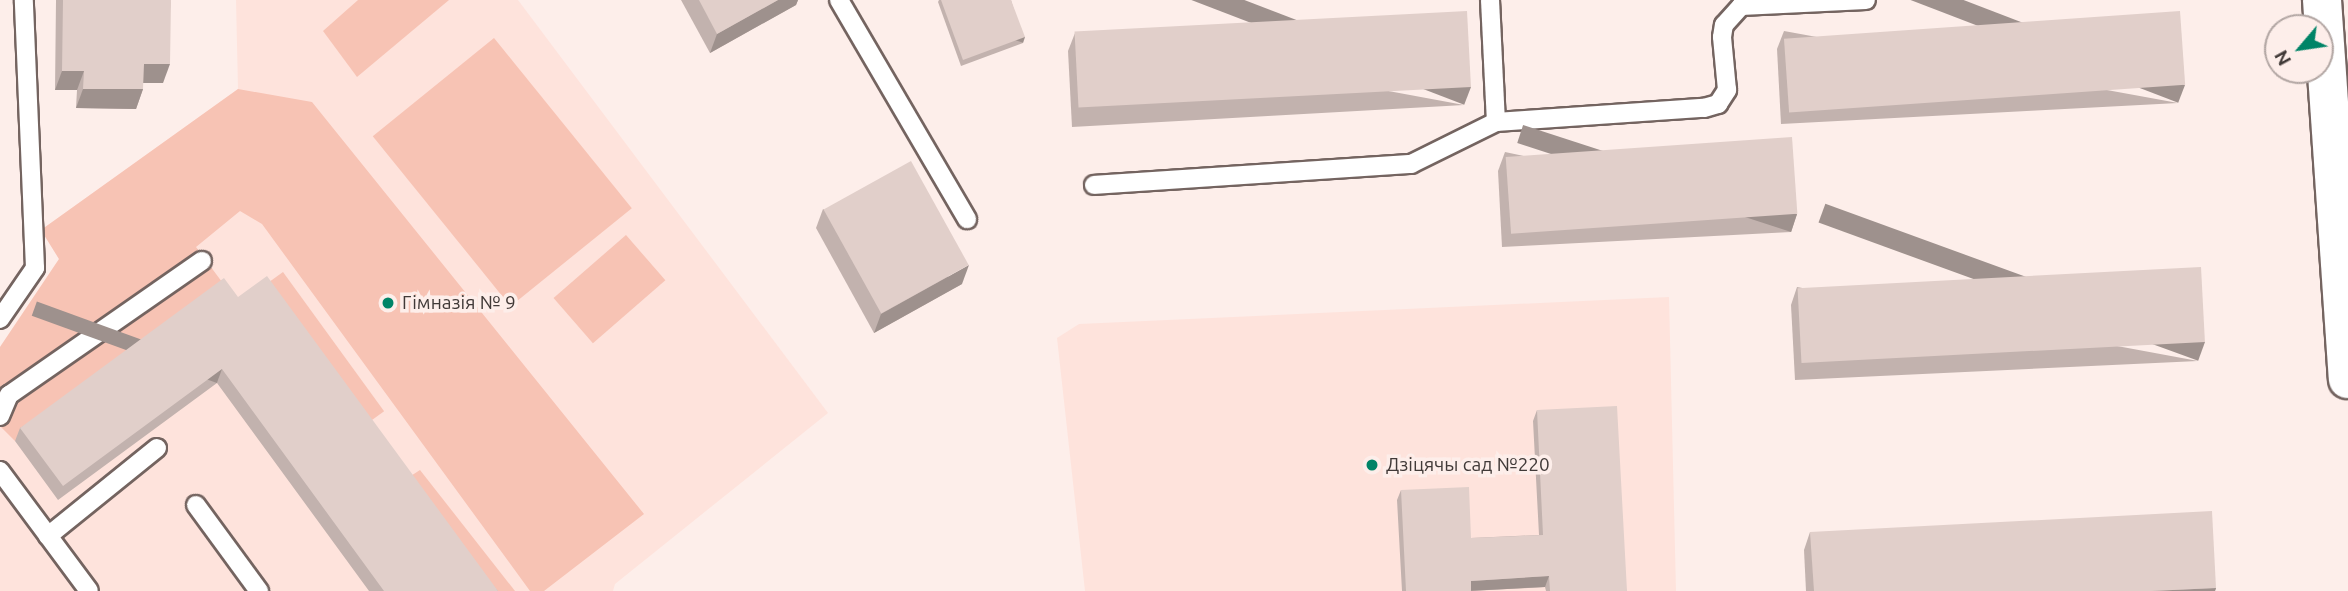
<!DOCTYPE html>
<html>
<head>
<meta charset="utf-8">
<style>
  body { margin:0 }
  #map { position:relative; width:2348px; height:591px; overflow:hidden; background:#fdeeea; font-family:Ubuntu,sans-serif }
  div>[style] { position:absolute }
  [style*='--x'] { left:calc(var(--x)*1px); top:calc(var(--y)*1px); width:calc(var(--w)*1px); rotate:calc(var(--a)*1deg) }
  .built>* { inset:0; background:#fee3dc }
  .green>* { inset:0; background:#f7c3b4; transform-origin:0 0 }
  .roads { filter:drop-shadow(2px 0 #746460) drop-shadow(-2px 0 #746460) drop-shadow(0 2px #746460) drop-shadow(0 -2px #746460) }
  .service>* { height:18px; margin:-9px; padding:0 9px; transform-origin:9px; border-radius:9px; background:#fff }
  .secondary>* { height:38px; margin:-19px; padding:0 19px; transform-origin:19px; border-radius:19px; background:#fff }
  .wall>* { inset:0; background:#c2b2ae }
  .shaded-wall>* { inset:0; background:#9e918d; transform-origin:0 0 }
  .building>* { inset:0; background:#e1cfca; transform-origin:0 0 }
  .dots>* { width:19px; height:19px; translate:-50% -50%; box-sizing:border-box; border:4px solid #fdeeea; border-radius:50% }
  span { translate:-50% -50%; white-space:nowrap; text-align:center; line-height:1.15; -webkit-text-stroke:7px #fdeeea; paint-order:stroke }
  .poi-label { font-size:19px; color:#413a38 }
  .left { translate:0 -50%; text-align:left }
  .north { position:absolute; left:2264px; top:14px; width:70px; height:70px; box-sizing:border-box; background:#fdeeea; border:2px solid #b2a6a3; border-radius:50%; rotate:241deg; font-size:19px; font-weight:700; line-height:28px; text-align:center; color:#413a38 }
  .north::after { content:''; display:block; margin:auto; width:24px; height:32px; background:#008467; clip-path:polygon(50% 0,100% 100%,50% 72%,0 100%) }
</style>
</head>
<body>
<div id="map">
  <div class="built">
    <i style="clip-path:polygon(236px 0,518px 0,828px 413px,615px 584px,613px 591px,0 591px,0 347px,59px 259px,41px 230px,238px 89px)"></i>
    <i style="clip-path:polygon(1669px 297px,1676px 591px,1085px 591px,1057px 338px,1079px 324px)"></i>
  </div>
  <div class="green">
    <i style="clip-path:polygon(358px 0,449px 0,357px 77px,323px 31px)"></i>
    <i style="left:494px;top:38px;width:219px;height:156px;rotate:51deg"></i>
    <i style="clip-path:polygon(238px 89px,312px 102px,644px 514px,544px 591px,530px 591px,262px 224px,240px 211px,196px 247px,222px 282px,15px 441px,0 426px,0 347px,59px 259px,41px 230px)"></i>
    <i style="left:626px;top:235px;width:60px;height:96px;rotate:49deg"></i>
    <i style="left:283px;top:272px;width:172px;height:27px;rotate:54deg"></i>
    <i style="clip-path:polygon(420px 470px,515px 591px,483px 591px,403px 481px)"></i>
  </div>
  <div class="roads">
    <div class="service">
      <i style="--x:839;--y:0;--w:254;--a:59.7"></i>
      <i style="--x:1490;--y:0;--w:122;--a:87.2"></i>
      <i style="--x:1094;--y:185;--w:318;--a:-3.8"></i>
      <i style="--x:1411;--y:164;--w:95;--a:-26.3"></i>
      <i style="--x:1496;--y:122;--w:208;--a:-3.9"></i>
      <i style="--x:1704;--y:108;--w:15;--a:-16"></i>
      <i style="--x:1718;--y:104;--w:17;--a:-57"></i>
      <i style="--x:1727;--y:90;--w:53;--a:-95.4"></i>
      <i style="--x:1722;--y:37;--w:12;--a:-81"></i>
      <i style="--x:1724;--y:25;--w:25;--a:-48"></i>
      <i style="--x:1741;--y:6;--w:125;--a:-2.7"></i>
      <i style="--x:0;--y:319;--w:62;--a:-55.5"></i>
      <i style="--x:35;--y:268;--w:268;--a:-92.4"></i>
      <i style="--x:0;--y:416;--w:23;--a:-67"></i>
      <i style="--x:9;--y:395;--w:235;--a:-34.8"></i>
      <i style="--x:0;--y:471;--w:149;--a:53.4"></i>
      <i style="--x:196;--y:505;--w:107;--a:53.8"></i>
      <i style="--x:48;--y:536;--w:140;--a:-38.9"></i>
    </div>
    <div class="secondary">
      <i style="--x:2322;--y:0;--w:380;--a:86.1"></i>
    </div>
  </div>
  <div class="wall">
    <i style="clip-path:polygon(56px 0,171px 0,163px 83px,143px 83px,143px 89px,136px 109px,76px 108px,77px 90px,55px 90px)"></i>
    <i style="clip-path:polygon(681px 0,798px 0,796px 5px,710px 53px)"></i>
    <i style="clip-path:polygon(939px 0,1011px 0,1023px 43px,961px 66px,938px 2px)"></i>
    <i style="clip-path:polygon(1784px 31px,2178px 103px,1781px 124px,1777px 49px)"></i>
    <i style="clip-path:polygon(1075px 33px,1464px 105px,1072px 127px,1068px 51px)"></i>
    <i style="clip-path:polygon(1505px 152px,1797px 214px,1791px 232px,1502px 247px,1498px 171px)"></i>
    <i style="clip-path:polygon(823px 209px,962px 284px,874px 333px,816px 228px)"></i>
    <i style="clip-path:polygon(1797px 287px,2198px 361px,1795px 380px,1791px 305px)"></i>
    <i style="clip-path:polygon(238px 297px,498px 591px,369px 591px,217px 383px,58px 500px,15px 441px,20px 428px)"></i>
    <i style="clip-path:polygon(1537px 410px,1627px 591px,1546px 591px,1545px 587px,1471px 591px,1402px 591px,1397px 500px,1401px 490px,1471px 538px,1539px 535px,1533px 421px)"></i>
    <i style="clip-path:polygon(1810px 532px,2216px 588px,2215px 591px,1806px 591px,1804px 550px)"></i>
  </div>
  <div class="shaded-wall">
    <i style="clip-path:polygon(778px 0,798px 0,796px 5px,710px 53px,717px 34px)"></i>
    <i style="left:1025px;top:37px;width:6px;height:66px;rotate:108deg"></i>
    <i style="clip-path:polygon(144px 64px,170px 64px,163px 83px,137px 83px)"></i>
    <i style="clip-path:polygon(62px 71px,84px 71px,77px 90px,55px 90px)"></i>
    <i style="left:2185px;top:85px;width:19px;height:398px;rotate:111deg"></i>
    <i style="left:1471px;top:87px;width:19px;height:393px;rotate:111deg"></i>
    <i style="clip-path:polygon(83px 89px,143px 89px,136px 109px,76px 108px)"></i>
    <i style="left:1797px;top:214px;width:19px;height:288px;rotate:108deg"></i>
    <i style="clip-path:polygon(969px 265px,962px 284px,874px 333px,881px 314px)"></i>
    <i style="left:2205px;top:342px;width:20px;height:404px;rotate:110deg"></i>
    <i style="left:222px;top:369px;width:15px;height:197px;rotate:110deg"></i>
    <i style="clip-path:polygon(1549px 576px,1545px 587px,1467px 591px,1471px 581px)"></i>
    <i style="clip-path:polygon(2216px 588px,2215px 591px,2151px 591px)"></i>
  </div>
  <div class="building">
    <i style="clip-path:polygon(63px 0,171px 0,170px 64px,144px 64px,143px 89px,83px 89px,84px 71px,62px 71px)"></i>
    <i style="clip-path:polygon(699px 0,778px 0,717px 34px)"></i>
    <i style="clip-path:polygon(941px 0,1011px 0,1025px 37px,963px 60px)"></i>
    <i style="left:1467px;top:11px;width:76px;height:393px;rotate:87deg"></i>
    <i style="left:2180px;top:11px;width:74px;height:397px;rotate:86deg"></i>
    <i style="left:1792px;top:137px;width:77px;height:287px;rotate:86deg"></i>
    <i style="left:911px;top:161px;width:119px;height:100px;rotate:61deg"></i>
    <i style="left:2201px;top:267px;width:75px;height:404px;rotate:87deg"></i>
    <i style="clip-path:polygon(267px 276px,498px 591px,384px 591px,222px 369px,63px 486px,20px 428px,224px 278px,238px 297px)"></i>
    <i style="clip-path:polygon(1617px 406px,1627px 591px,1550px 591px,1549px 576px,1471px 581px,1471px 591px,1406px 591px,1401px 490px,1469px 487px,1471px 538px,1543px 535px,1537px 410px)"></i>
    <i style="clip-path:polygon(2212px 511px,2216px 588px,2151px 591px,1814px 591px,1810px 532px)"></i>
  </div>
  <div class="dots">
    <i style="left:388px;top:303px;background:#008467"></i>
    <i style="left:1372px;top:465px;background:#008467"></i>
  </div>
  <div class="poi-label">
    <span class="left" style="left:402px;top:303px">Гімназія № 9</span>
    <span class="left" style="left:1386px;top:465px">Дзіцячы сад №220</span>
  </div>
  <div class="north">N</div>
</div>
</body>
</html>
